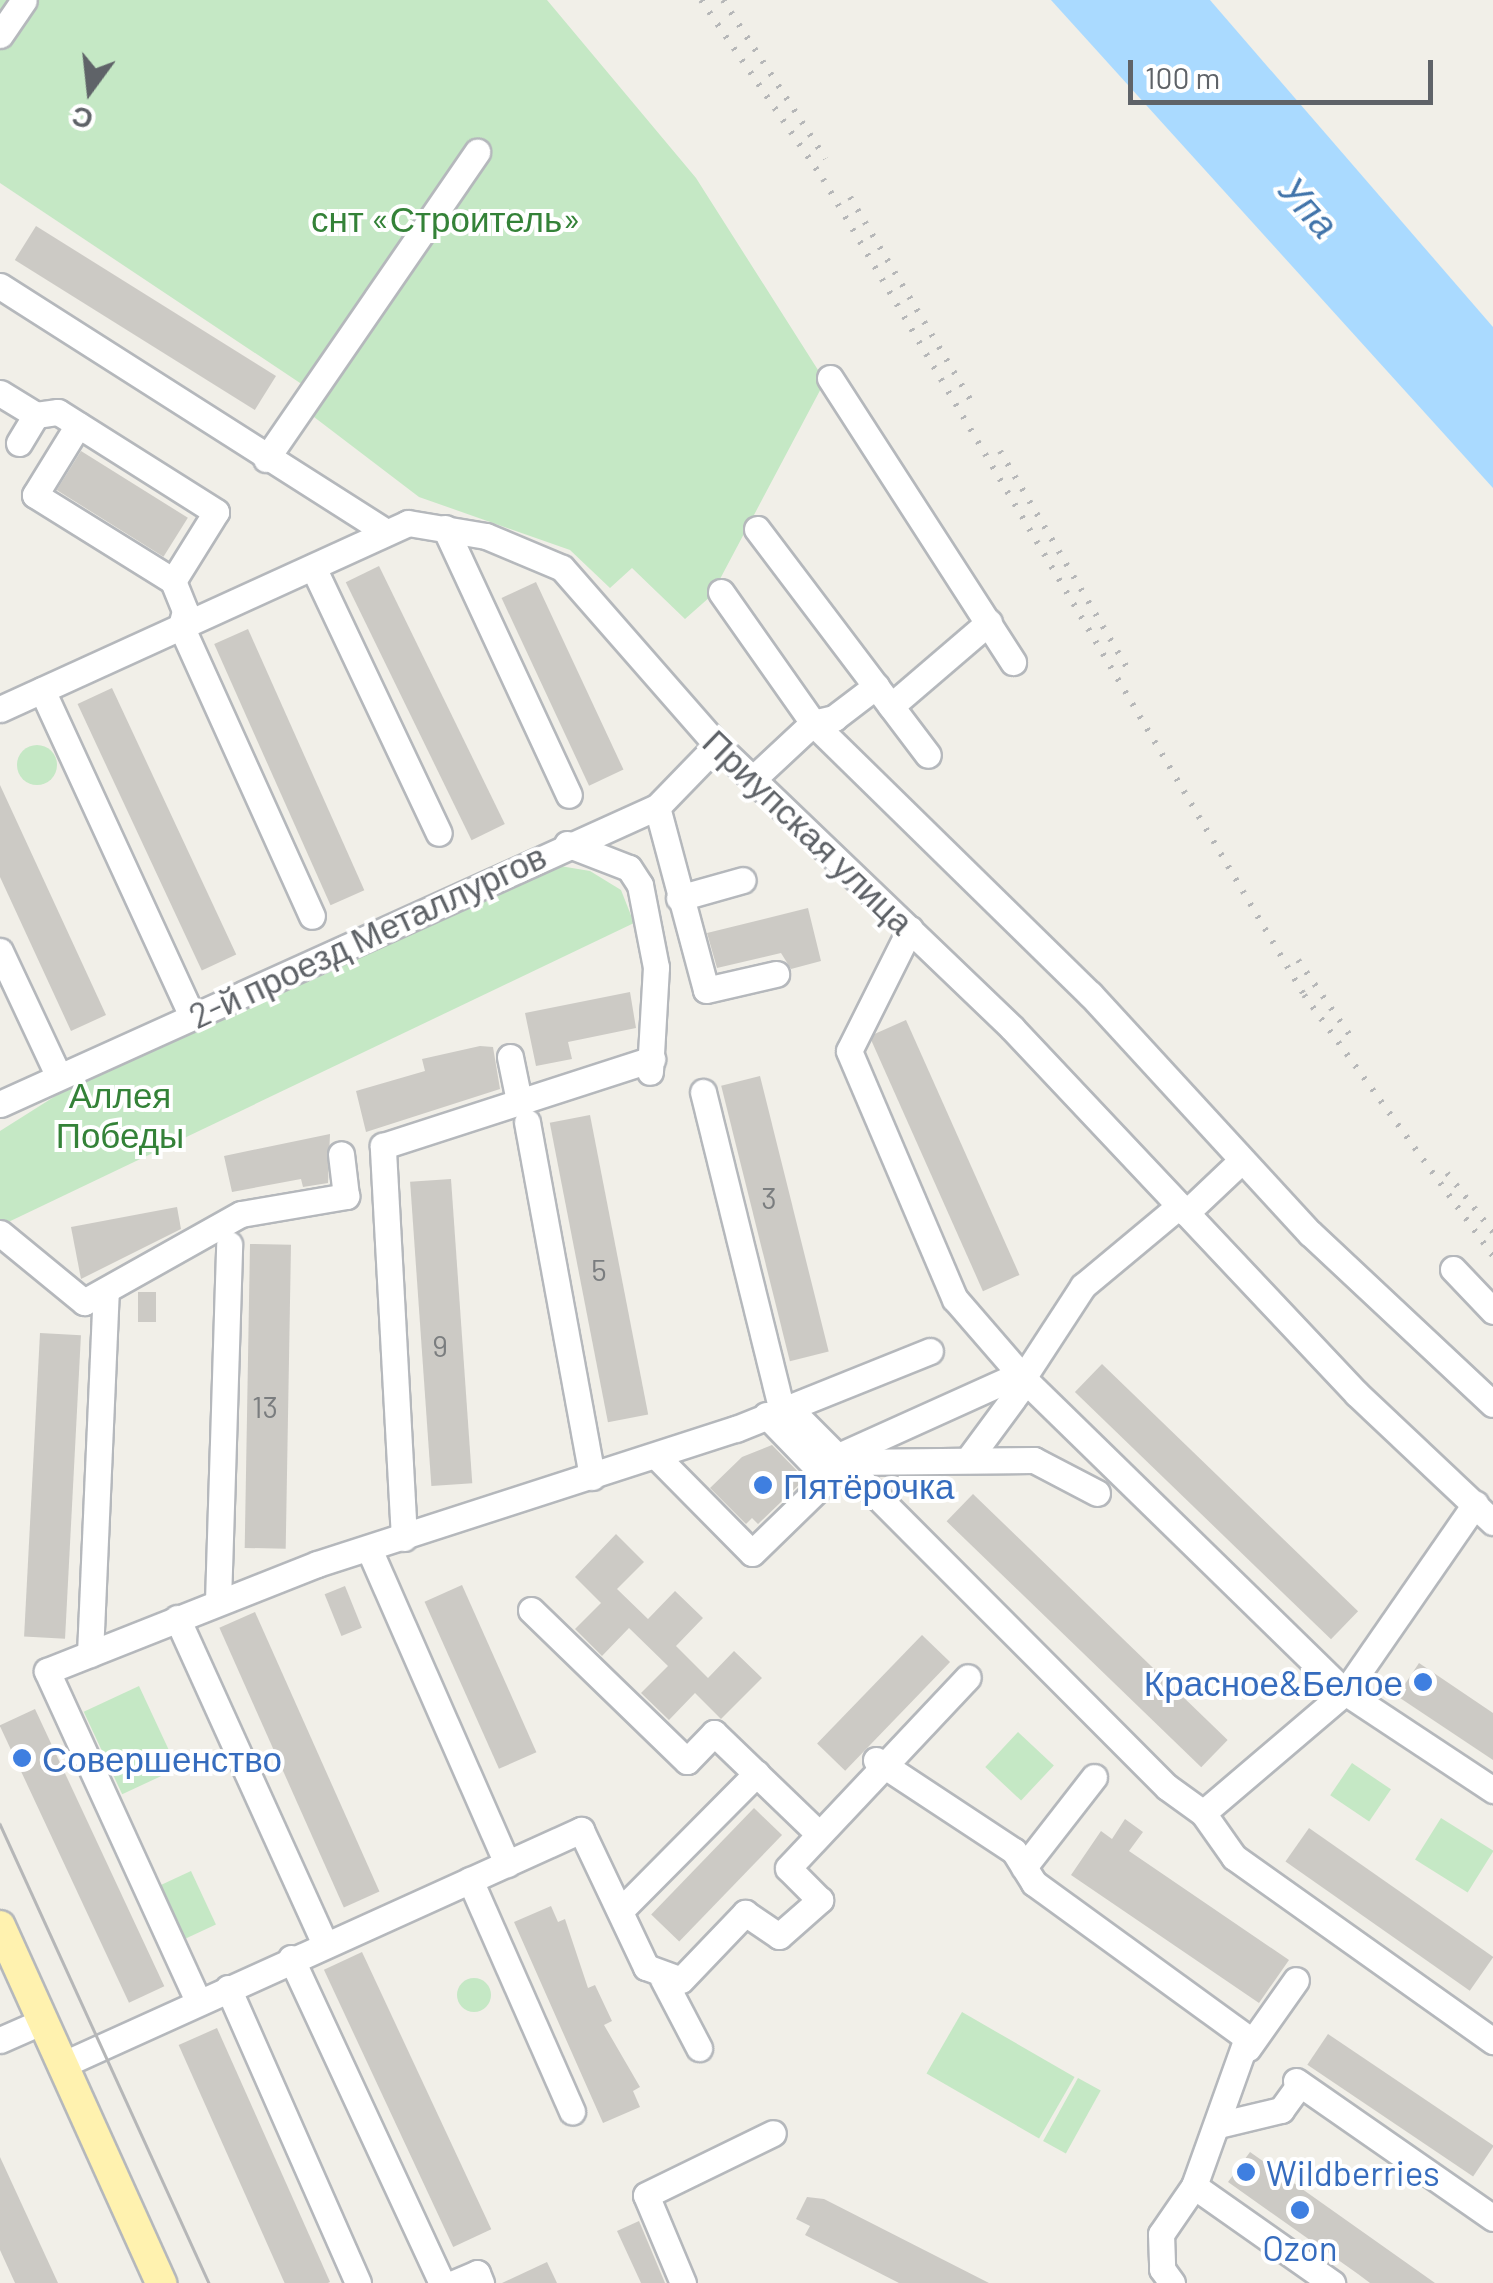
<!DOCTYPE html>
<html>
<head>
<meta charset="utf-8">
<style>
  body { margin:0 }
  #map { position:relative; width:1493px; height:2283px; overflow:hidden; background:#f1efe8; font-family:Barlow,sans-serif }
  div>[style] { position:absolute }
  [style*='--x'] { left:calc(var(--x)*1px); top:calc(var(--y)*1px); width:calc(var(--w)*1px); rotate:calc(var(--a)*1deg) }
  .green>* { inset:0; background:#c5e8c5; transform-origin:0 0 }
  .round { border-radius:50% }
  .water>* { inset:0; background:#aadaff }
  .building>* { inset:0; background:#cccac5; transform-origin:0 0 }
  .roads { filter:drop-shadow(2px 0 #b5b8bc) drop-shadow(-2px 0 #b5b8bc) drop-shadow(0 2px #b5b8bc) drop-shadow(0 -2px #b5b8bc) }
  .minor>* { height:25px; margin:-12.5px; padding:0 12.5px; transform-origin:12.5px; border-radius:12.5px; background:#fff }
  .major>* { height:30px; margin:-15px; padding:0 15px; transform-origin:15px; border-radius:15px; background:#fff2af }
  .tram>* { height:2.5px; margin:-1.25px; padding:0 1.25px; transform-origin:1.25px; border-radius:1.25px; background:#b6b7b8 }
  .rail>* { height:6px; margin-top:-3px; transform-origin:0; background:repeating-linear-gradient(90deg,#b6b7b8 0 2.5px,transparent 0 14.5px) }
  .dots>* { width:28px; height:28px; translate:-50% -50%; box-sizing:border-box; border:5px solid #fff; border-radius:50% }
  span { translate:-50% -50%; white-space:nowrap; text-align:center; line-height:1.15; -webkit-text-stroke:8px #fff; paint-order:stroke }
  .number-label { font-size:30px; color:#7a7d7f }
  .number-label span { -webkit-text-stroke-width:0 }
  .park-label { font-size:35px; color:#348238 }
  .street-label { font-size:35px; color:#5f6368 }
  .shop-label { font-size:35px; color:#366cbe }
  .left { translate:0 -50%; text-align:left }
  .right { translate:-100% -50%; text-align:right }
  .water-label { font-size:38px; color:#4174aa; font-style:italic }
  .north { position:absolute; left:40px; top:40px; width:100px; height:100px; -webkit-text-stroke:8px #fff; paint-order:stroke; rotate:195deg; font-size:28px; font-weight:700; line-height:40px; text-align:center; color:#5f6368 }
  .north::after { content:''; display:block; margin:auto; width:35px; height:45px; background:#5f6368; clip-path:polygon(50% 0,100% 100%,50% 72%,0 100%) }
  .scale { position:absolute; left:1128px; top:60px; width:305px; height:45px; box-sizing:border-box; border:5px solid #5f6368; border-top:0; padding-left:12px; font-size:30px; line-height:35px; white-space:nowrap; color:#5f6368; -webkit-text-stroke:8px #fff; paint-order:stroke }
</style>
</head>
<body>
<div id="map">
  <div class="green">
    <i style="clip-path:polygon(0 0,547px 0,696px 178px,825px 381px,711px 596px,685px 619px,632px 568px,610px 588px,570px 550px,419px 497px,314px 417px,318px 395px,0 183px)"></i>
    <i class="round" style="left:17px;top:745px;width:40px;height:40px"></i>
    <i style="clip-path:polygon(560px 866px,590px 871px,621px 890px,634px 923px,0 1226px,0 1131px,95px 1071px)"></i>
    <i style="left:139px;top:1686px;width:91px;height:61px;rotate:65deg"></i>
    <i style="left:1018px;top:1732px;width:49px;height:48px;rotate:43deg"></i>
    <i style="left:1352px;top:1763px;width:47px;height:39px;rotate:34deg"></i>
    <i style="left:1441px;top:1818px;width:62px;height:49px;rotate:32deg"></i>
    <i style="left:191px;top:1871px;width:59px;height:38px;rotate:65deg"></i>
    <i class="round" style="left:457px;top:1978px;width:34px;height:34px"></i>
    <i style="left:962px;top:2012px;width:130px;height:71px;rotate:30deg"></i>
    <i style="left:1078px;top:2078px;width:26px;height:72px;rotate:29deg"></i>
  </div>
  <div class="water">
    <i style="clip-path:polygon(1051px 0,1210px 0,1493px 327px,1493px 488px)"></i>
  </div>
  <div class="building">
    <i style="left:36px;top:226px;width:283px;height:40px;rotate:32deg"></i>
    <i style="left:81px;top:451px;width:126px;height:46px;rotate:32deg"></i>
    <i style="left:379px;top:566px;width:287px;height:37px;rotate:64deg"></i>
    <i style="left:536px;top:582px;width:207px;height:38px;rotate:65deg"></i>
    <i style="left:248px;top:629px;width:286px;height:37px;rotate:66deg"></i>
    <i style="left:112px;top:688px;width:294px;height:38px;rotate:65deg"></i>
    <i style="clip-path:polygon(0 785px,106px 1015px,71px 1031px,0 877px)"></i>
    <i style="clip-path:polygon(808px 908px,821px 961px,791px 969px,781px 953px,717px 968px,707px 933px)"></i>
    <i style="clip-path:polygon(630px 992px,636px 1028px,568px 1042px,572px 1059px,536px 1066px,525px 1013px)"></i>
    <i style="left:906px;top:1020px;width:279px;height:40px;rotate:66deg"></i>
    <i style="clip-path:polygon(480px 1046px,493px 1047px,500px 1089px,366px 1132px,356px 1091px,425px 1071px,422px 1059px)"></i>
    <i style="left:760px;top:1076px;width:284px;height:40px;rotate:76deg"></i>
    <i style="left:590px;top:1115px;width:305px;height:41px;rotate:79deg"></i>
    <i style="clip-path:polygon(330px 1134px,328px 1183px,303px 1187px,301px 1179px,232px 1192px,224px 1156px)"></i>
    <i style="left:451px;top:1179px;width:305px;height:41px;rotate:86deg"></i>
    <i style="clip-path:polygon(177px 1207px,181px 1229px,81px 1279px,71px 1227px)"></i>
    <i style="left:250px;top:1244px;width:41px;height:304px;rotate:1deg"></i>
    <i style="left:138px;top:1292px;width:18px;height:30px"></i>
    <i style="left:40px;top:1333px;width:41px;height:304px;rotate:3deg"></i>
    <i style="left:1102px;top:1364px;width:356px;height:39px;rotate:44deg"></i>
    <i style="clip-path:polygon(772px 1445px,805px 1479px,758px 1524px,752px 1518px,746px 1524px,710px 1488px,742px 1457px)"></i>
    <i style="left:973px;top:1494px;width:354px;height:38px;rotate:44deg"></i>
    <i style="clip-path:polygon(616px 1534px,644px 1562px,617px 1589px,648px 1619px,675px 1591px,703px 1618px,676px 1646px,708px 1678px,734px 1651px,762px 1678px,721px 1719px,695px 1693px,669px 1720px,641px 1693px,668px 1666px,629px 1628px,602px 1656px,575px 1629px,601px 1603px,575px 1577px)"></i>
    <i style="left:462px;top:1585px;width:183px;height:41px;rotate:66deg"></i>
    <i style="left:345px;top:1586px;width:45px;height:22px;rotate:68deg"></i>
    <i style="left:255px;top:1612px;width:306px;height:39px;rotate:66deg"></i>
    <i style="left:922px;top:1635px;width:39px;height:151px;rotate:44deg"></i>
    <i style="clip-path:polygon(1419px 1663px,1493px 1713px,1493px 1760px,1397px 1696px)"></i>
    <i style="left:35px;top:1709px;width:306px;height:39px;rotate:65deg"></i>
    <i style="left:754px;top:1808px;width:39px;height:148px;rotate:44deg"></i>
    <i style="clip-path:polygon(1125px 1819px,1143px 1832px,1129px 1851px,1289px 1960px,1259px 2003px,1071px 1875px,1101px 1831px,1112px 1839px)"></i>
    <i style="left:1309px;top:1828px;width:225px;height:41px;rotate:35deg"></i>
    <i style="clip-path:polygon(551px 1906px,558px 1922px,565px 1919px,588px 1988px,595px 1985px,612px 2021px,604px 2025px,640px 2087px,633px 2091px,640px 2107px,603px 2123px,514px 1922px)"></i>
    <i style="left:362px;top:1952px;width:306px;height:42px;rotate:65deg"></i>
    <i style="left:217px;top:2028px;width:278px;height:42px;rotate:66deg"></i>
    <i style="left:1328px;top:2034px;width:200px;height:37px;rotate:34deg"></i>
    <i style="clip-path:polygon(1250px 2152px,1435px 2283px,1370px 2283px,1358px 2274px,1228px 2182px)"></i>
    <i style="clip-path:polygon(0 2157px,58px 2283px,15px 2283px,0 2250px)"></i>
    <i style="clip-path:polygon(807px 2197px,824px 2199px,989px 2283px,899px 2283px,805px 2235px,810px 2226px,796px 2219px)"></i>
    <i style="clip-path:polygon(639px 2221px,665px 2283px,641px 2283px,617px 2231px)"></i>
    <i style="clip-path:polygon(547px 2262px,557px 2283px,502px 2283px)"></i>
  </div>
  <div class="roads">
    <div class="minor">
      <i style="--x:0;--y:35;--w:42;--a:-55.6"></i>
      <i style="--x:0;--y:286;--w:456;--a:32.5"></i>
      <i style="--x:830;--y:378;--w:338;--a:57.2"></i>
      <i style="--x:0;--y:393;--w:42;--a:31.4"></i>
      <i style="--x:78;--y:425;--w:82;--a:121.6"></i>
      <i style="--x:35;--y:495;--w:163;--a:31.9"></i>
      <i style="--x:19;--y:443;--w:33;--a:-59"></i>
      <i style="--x:36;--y:415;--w:22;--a:-8"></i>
      <i style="--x:58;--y:412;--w:187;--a:32.3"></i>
      <i style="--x:216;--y:512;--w:81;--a:121.9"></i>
      <i style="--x:173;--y:581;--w:32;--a:68"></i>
      <i style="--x:185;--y:611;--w:16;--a:105"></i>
      <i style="--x:181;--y:626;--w:318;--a:65.7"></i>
      <i style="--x:266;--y:459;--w:373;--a:-55.5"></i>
      <i style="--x:445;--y:528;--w:294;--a:65.1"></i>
      <i style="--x:757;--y:529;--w:283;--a:52.9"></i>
      <i style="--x:313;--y:567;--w:294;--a:64.7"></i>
      <i style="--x:721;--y:592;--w:160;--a:54.9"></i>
      <i style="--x:813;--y:723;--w:388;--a:44.4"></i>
      <i style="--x:1090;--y:994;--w:325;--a:47.4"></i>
      <i style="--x:1310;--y:1233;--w:250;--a:43.1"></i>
      <i style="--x:42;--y:690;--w:359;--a:65.3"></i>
      <i style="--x:891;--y:706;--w:129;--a:-40.6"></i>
      <i style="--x:0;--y:709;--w:448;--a:-24.5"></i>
      <i style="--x:408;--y:523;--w:79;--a:9.5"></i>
      <i style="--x:486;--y:536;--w:82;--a:22.8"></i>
      <i style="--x:562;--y:568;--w:235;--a:48.8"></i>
      <i style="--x:717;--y:745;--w:409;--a:43.8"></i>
      <i style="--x:1012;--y:1028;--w:503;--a:46.69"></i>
      <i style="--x:1357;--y:1394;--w:187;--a:43.3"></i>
      <i style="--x:754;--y:778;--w:81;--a:-43"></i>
      <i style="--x:813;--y:723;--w:22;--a:-13"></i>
      <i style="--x:834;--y:718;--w:53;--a:-37.3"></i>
      <i style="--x:657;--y:807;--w:189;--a:75"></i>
      <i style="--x:706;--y:990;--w:72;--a:-12.9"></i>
      <i style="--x:567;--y:844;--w:66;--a:21.2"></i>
      <i style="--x:629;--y:868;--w:20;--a:57"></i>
      <i style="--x:640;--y:885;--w:84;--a:79"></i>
      <i style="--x:656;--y:967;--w:105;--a:93.3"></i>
      <i style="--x:679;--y:898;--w:66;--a:-15.7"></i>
      <i style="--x:910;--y:929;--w:136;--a:116.6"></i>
      <i style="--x:849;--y:1051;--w:270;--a:66.9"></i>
      <i style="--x:955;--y:1299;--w:108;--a:49.1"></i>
      <i style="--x:1026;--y:1381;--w:446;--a:44.3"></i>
      <i style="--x:1345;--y:1692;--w:178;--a:33.5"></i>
      <i style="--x:0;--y:951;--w:137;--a:64.9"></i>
      <i style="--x:510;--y:1057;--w:45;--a:78.4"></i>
      <i style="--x:703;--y:1092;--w:325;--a:76.1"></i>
      <i style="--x:0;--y:1104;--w:721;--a:-24.33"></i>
      <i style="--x:657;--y:807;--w:86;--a:-45.9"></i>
      <i style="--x:527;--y:1122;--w:361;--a:79.6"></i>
      <i style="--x:1186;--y:1213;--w:74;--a:-43.4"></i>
      <i style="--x:0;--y:1233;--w:109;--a:39.4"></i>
      <i style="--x:84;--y:1302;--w:180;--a:-29.3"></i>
      <i style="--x:241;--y:1214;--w:107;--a:-9.7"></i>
      <i style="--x:346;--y:1196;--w:42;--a:-96.8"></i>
      <i style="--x:1453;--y:1269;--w:58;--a:46.4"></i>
      <i style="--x:1023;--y:1378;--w:110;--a:-56.9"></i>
      <i style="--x:1083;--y:1286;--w:125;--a:-39.8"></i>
      <i style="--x:787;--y:1406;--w:538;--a:45.08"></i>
      <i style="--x:1167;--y:1787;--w:44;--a:35.8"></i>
      <i style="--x:1203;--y:1813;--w:187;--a:-40.4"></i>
      <i style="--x:1345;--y:1692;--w:229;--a:-55.3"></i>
      <i style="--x:841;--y:1455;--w:196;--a:-24.3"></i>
      <i style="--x:656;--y:1456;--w:136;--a:45.3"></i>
      <i style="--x:752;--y:1553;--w:106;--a:-44.2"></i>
      <i style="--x:828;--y:1479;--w:89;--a:-134.1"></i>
      <i style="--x:970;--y:1457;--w:94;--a:-53.6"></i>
      <i style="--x:848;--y:1462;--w:186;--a:-0.6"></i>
      <i style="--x:1034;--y:1460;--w:71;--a:27.6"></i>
      <i style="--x:404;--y:1538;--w:393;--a:-93.1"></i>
      <i style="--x:383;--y:1146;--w:283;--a:-17.9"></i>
      <i style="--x:369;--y:1549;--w:344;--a:66.3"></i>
      <i style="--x:218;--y:1601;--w:357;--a:-88.2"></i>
      <i style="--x:531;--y:1610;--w:217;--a:44.1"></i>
      <i style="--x:687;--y:1761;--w:39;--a:-46"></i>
      <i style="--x:714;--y:1733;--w:146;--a:43.9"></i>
      <i style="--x:177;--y:1618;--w:356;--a:65.6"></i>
      <i style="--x:90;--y:1654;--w:362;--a:-87.5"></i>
      <i style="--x:876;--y:1760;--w:165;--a:33.4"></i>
      <i style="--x:1014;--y:1851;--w:38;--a:58"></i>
      <i style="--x:1034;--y:1883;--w:263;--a:36"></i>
      <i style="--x:1247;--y:2038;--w:157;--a:109.7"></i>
      <i style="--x:1194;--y:2186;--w:58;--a:124.5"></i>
      <i style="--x:1161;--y:2234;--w:35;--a:88"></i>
      <i style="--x:1162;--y:2269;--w:17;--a:54"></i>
      <i style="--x:1203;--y:1813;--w:54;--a:54.8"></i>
      <i style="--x:1234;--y:1857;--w:318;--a:35.4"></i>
      <i style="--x:1024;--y:1867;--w:114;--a:-52.1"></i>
      <i style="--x:470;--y:1880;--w:253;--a:66.2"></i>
      <i style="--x:620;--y:1911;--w:194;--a:-45.2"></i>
      <i style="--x:291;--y:1958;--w:358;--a:65.1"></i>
      <i style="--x:663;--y:1979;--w:78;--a:62.4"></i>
      <i style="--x:228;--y:1988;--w:322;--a:66.2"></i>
      <i style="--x:198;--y:2001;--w:363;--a:-114.6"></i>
      <i style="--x:47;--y:1671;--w:290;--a:-21.6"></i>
      <i style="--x:317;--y:1564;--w:440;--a:-17.9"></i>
      <i style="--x:736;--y:1429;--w:209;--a:-21.9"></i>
      <i style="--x:0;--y:2040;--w:45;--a:-23.7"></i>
      <i style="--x:1248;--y:2048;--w:83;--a:-54.8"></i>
      <i style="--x:62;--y:2065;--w:570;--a:-24.36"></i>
      <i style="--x:581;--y:1830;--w:152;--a:64.6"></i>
      <i style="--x:646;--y:1967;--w:37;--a:20"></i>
      <i style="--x:681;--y:1980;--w:93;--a:-46.3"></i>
      <i style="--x:745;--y:1913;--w:41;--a:34.1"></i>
      <i style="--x:779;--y:1936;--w:55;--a:-41.3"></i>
      <i style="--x:820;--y:1900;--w:45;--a:-135"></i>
      <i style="--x:788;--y:1868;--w:262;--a:-46.7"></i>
      <i style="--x:1296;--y:2081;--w:240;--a:34.8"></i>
      <i style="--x:1218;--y:2125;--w:65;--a:-13.4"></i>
      <i style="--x:1281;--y:2110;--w:32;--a:-54"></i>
      <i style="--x:1194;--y:2186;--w:169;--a:35.1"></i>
      <i style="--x:454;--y:2283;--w:25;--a:-23"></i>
      <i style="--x:477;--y:2273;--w:11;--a:68"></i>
      <i style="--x:683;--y:2283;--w:95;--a:-112.8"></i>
      <i style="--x:646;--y:2195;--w:141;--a:-26"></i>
    </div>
    <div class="major">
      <i style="--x:0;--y:1926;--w:392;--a:65.7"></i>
    </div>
  </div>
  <div class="tram">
    <i style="--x:0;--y:1824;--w:504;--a:65.52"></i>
  </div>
  <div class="rail">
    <i style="--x:701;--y:0;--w:217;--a:55.7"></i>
    <i style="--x:823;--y:179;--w:947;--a:59.48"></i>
    <i style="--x:1304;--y:995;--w:322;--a:54.1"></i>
    <i style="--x:723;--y:0;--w:189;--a:57.1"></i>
    <i style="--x:850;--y:197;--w:235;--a:59.3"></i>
    <i style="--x:1000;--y:451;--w:255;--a:59.6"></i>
    <i style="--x:1298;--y:960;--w:90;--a:55.4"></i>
    <i style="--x:1447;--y:1173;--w:75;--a:52.1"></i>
  </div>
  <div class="dots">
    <i style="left:763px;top:1485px;background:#3f7fe0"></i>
    <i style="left:1423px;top:1682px;background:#3f7fe0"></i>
    <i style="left:22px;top:1758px;background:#3f7fe0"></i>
    <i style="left:1246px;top:2172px;background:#3f7fe0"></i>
    <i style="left:1300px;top:2210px;background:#3f7fe0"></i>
  </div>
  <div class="number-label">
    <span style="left:769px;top:1197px">3</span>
    <span style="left:599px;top:1269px">5</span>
    <span style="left:440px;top:1345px">9</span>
    <span style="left:265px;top:1406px">13</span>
  </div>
  <div class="park-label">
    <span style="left:446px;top:218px">снт «Строитель»</span>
    <span style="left:120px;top:1114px">Аллея<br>Победы</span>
  </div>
  <div class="street-label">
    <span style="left:809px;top:831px;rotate:44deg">Приупская улица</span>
    <span style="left:367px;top:935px;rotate:-25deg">2-й проезд Металлургов</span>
  </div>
  <div class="shop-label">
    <span class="left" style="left:783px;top:1485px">Пятёрочка</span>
    <span class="right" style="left:1403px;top:1682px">Красное&amp;Белое</span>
    <span class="left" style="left:42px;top:1758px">Совершенство</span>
    <span class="left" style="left:1266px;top:2172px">Wildberries</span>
    <span style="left:1300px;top:2247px">Ozon</span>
  </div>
  <div class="water-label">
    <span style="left:1309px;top:207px;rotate:48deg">Упа</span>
  </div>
  <div class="north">С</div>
  <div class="scale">100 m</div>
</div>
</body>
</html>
